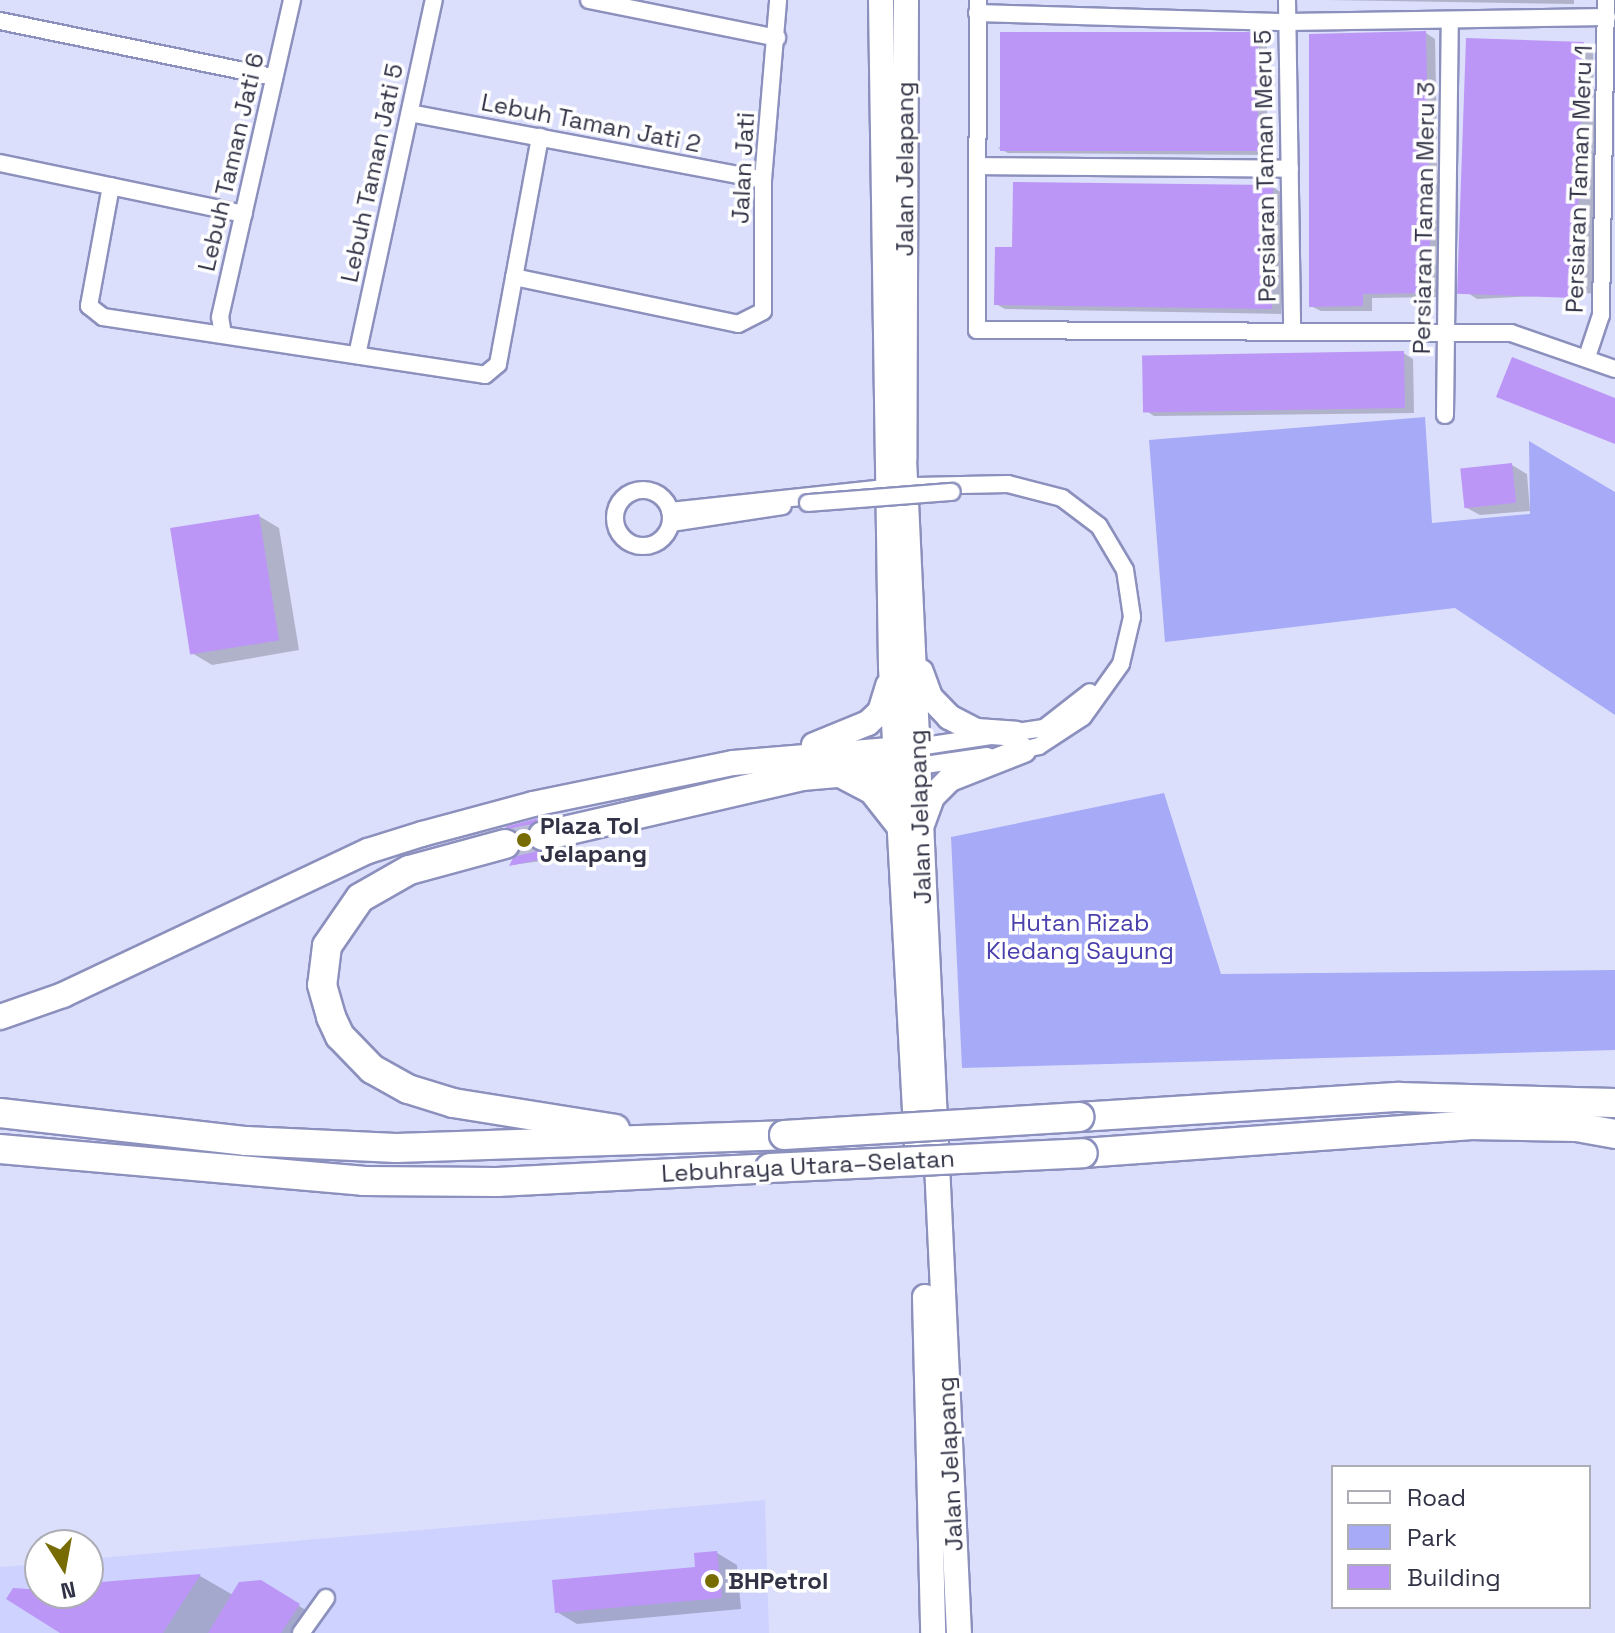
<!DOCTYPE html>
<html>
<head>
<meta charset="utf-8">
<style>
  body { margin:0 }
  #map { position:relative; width:1615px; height:1633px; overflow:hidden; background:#dcdffc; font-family:"Space Grotesk",sans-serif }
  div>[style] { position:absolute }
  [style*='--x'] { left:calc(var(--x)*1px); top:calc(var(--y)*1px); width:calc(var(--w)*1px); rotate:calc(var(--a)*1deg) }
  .built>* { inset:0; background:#ced2ff }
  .green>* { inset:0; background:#a6aaf7 }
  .shadow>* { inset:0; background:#0003 }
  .building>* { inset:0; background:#bb96f6; transform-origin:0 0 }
  .motorway-tunnel>* { height:28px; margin-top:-14px; transform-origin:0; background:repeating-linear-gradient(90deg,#babcd7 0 28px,transparent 0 42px) }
  .roads { filter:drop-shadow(2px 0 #8c90bd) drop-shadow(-2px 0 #8c90bd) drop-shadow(0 2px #8c90bd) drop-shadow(0 -2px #8c90bd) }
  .minor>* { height:16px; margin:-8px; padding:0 8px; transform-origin:8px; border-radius:8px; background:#fff }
  .minor>.ring { margin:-8px; padding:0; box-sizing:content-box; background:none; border:16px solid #fff; border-radius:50% }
  .primary>* { height:24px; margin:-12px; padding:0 12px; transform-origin:12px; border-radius:12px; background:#fff }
  .motorway>* { height:28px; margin:-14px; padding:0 14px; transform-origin:14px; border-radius:14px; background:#fff }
  .bridges { filter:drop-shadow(2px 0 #8c90bd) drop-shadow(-2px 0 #8c90bd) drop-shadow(0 2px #8c90bd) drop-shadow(0 -2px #8c90bd) }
  .minor-bridge>* { height:16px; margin:-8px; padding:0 8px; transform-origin:8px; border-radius:8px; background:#fff }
  .motorway-bridge>* { height:28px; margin:-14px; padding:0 14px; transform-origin:14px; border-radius:14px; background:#fff }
  .dots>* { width:22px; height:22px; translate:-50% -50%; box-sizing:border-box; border:4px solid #fff; border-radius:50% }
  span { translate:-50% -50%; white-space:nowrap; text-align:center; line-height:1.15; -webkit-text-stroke:7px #fff; paint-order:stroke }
  .street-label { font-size:24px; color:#313245 }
  .poi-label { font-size:24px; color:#313245; font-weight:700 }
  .left { translate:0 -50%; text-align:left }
  .park-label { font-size:24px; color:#493fad }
  .legend { position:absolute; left:1331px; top:1465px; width:260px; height:144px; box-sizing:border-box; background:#fff; border:2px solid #adadb5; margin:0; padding:10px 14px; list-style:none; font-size:24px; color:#313245 }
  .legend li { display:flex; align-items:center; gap:16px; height:40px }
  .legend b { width:40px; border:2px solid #adadb5 }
  .north { position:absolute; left:24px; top:1529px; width:80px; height:80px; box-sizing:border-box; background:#fff; border:2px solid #adadb5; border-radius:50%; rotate:169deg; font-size:22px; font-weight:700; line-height:32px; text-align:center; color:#313245 }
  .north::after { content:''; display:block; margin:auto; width:28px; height:36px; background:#776b03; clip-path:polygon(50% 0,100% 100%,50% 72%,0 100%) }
</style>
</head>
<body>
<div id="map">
  <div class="built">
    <i style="clip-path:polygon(765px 1500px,769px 1633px,0 1633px,0 1567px,40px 1564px,40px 1593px,88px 1593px,88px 1559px)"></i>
  </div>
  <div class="green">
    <i style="clip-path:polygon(1425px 417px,1432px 523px,1530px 514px,1529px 441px,1615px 492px,1615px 715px,1455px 608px,1165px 642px,1149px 440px)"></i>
    <i style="clip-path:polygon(1164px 793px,1221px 974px,1615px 970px,1615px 1050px,962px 1068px,951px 837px)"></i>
  </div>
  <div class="shadow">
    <i style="clip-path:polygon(1327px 0,1574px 0,1574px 4px)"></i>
    <i style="clip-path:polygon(1426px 33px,1435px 39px,1440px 297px,1372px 298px,1372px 311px,1321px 311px,1311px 306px)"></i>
    <i style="clip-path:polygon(1257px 34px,1267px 40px,1267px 155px,1008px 153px,998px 148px)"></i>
    <i style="clip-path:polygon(1584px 45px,1593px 50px,1596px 293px,1477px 299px,1468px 293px)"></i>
    <i style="clip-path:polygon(1273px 187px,1282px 193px,1281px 314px,1005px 309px,996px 304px)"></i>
    <i style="clip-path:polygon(1403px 353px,1413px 359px,1414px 413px,1154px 416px,1145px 410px)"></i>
    <i style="clip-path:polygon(1512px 465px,1527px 474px,1530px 511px,1480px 515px,1465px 507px)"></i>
    <i style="clip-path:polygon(259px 516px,279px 528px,299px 650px,212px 665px,192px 653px)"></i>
    <i style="clip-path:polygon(542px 822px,531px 833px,530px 843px,549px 860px,512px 865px,524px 840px,509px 828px)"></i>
    <i style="clip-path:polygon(717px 1553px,737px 1565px,741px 1609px,577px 1624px,557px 1612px,697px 1569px)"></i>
    <i style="clip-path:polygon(200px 1576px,233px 1595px,282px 1595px,318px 1618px,308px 1633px,64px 1633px,14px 1590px,88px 1593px,88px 1585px)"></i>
  </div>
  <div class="building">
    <i style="clip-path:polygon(1426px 31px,1431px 293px,1363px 294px,1363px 306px,1309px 307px,1309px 34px)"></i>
    <i style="left:1258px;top:32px;width:119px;height:258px;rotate:90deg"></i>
    <i style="left:1466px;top:38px;width:118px;height:256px;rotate:2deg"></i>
    <i style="clip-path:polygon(1013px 182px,1273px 185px,1272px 309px,994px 305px,995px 247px,1012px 247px)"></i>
    <i style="left:1404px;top:351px;width:57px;height:262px;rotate:89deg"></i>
    <i style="clip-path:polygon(1512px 357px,1615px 398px,1615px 444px,1496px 397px)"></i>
    <i style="left:1512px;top:463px;width:40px;height:52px;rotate:84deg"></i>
    <i style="left:259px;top:514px;width:128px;height:90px;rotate:81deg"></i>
    <i style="clip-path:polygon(539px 818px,527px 830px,526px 839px,548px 858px,509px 866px,522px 840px,516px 831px,504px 827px)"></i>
    <i style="clip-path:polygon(717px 1551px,722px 1598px,555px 1613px,552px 1580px,695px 1567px,694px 1553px)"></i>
    <i style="clip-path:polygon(201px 1574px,163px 1633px,60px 1633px,6px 1599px,13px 1588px,88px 1593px,88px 1583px)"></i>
    <i style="clip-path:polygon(261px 1580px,300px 1604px,281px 1633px,208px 1633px,239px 1582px)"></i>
  </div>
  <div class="motorway-tunnel">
    <i style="--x:505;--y:844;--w:39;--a:-12"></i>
  </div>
  <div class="roads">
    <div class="minor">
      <i style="--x:589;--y:0;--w:192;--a:11.4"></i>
      <i style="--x:978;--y:0;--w:330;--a:90.2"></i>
      <i style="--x:977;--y:330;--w:534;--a:0.32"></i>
      <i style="--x:1511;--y:333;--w:110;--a:19.1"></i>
      <i style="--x:1287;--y:0;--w:332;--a:89.1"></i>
      <i style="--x:977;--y:13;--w:310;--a:1.7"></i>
      <i style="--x:1287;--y:22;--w:320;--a:-0.9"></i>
      <i style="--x:0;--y:21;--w:280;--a:11.6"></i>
      <i style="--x:410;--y:113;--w:359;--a:10.7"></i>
      <i style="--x:0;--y:163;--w:249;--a:11.8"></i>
      <i style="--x:977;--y:166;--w:313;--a:0.5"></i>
      <i style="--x:111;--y:186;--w:122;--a:100.4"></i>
      <i style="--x:89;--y:306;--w:18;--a:38"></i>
      <i style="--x:103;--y:317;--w:386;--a:8.6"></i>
      <i style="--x:485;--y:375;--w:17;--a:-40"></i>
      <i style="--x:498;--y:364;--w:231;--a:-79.5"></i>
      <i style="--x:514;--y:277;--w:229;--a:11.8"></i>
      <i style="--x:738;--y:324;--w:28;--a:-27"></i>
      <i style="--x:763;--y:311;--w:131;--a:-90"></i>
      <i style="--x:763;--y:180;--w:181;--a:-85.2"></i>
      <i style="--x:223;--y:335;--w:18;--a:-99"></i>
      <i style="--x:220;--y:317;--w:325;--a:-77.2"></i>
      <i style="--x:357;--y:355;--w:363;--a:-77.8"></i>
      <i style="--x:1587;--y:357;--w:44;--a:-71.6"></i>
      <i style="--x:1601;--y:315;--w:315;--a:-89.1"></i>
      <i style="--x:1445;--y:415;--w:394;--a:-89.3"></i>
      <i style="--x:916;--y:486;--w:92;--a:-1.2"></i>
      <i style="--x:1008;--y:484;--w:56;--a:14.5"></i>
      <i style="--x:1062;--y:498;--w:46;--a:37.1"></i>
      <i style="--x:1099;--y:526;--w:51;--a:59.4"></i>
      <i style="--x:1125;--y:570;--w:48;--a:81.5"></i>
      <i style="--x:1132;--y:617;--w:48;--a:103.2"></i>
      <i style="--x:1121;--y:664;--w:65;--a:125.6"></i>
      <i style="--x:1083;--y:717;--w:53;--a:146.6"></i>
      <i style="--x:1039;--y:746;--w:23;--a:167"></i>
      <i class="ring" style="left:615px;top:490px;width:40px;height:40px"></i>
      <i style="--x:670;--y:511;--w:207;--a:-6.1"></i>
      <i style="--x:671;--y:523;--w:113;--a:-8.6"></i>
      <i style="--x:918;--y:747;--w:127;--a:-8.6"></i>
      <i style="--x:1044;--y:728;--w:58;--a:-38"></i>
      <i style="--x:918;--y:766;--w:70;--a:-8.2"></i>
      <i style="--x:301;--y:1633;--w:43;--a:-54.5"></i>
    </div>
    <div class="primary">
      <i style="--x:881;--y:0;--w:667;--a:89.14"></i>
      <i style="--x:891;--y:667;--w:479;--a:86.9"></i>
      <i style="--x:906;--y:0;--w:459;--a:90.2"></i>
      <i style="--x:904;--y:459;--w:1175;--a:87.32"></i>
      <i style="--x:921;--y:672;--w:27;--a:70"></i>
      <i style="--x:930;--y:697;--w:28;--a:46"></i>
      <i style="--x:949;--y:717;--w:31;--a:27"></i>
      <i style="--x:977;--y:731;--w:39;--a:4"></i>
      <i style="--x:814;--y:745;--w:58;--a:-22.2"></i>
      <i style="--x:868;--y:723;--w:16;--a:-43"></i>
      <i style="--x:880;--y:712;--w:28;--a:-73"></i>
      <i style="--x:923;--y:822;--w:27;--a:-70"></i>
      <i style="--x:932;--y:797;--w:25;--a:-45"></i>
      <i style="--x:950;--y:779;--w:79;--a:-21.4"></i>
      <i style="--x:0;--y:1017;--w:67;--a:-19.2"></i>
      <i style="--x:63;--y:995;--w:337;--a:-25.3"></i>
      <i style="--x:368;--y:851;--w:57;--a:-17.5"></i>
      <i style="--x:422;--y:834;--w:115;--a:-15.1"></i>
      <i style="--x:533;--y:804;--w:204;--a:-11.6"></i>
      <i style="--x:733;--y:763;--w:178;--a:-4.8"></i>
      <i style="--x:925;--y:1297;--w:336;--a:88.6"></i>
    </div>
    <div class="motorway">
      <i style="--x:837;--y:771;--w:41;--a:27.8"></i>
      <i style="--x:873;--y:790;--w:42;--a:51.8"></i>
      <i style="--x:543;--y:836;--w:266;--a:-13"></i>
      <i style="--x:802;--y:776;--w:116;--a:-4.9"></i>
      <i style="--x:505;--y:844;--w:99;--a:164.8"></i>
      <i style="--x:409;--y:870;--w:56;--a:150.3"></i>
      <i style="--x:360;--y:898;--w:58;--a:124.5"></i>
      <i style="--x:327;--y:946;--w:39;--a:97"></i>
      <i style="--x:322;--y:985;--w:33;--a:74"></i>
      <i style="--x:331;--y:1017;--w:21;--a:65"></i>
      <i style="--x:340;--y:1036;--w:46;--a:45.9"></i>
      <i style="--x:372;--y:1069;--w:41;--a:29.1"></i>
      <i style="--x:408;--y:1089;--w:47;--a:17.3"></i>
      <i style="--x:453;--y:1103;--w:164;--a:9.1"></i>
      <i style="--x:0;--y:1113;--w:248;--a:6.5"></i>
      <i style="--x:246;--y:1141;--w:150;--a:2.7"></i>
      <i style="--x:396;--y:1148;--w:388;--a:-1.9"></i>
      <i style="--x:1079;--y:1117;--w:321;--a:-3.6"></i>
      <i style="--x:1399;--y:1097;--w:216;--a:1.6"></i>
      <i style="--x:0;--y:1149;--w:364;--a:5"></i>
      <i style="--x:363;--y:1181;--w:134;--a:0.4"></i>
      <i style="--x:497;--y:1182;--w:273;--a:-2.9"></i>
      <i style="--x:1083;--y:1153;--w:387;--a:-4.1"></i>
      <i style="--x:1469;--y:1125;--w:107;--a:1.1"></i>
      <i style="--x:1576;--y:1127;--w:40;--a:10"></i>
    </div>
  </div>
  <div class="bridges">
    <div class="minor-bridge">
      <i style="--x:808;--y:503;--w:144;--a:-4.4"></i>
    </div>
    <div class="motorway-bridge">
      <i style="--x:784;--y:1135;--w:296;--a:-3.5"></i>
      <i style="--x:770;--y:1168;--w:313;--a:-2.7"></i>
    </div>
  </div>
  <div class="dots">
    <i style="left:524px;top:840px;background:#776b03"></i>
    <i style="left:712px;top:1581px;background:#776b03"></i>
  </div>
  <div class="street-label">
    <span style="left:591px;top:123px;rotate:11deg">Lebuh Taman Jati 2</span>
    <span style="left:231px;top:162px;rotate:-77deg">Lebuh Taman Jati 6</span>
    <span style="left:1265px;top:166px;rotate:-91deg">Persiaran Taman Meru 5</span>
    <span style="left:743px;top:168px;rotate:-87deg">Jalan Jati</span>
    <span style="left:905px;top:169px;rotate:-90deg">Jalan Jelapang</span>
    <span style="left:372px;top:173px;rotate:-78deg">Lebuh Taman Jati 5</span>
    <span style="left:1579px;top:179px;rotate:-88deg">Persiaran Taman Meru 1</span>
    <span style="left:1424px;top:218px;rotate:-89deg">Persiaran Taman Meru 3</span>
    <span style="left:920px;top:817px;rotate:-92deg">Jalan Jelapang</span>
    <span style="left:808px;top:1166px;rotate:-3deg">Lebuhraya Utara–Selatan</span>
    <span style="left:950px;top:1464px;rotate:-93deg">Jalan Jelapang</span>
  </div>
  <div class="poi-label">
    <span class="left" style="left:540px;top:840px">Plaza Tol<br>Jelapang</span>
    <span class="left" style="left:728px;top:1581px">BHPetrol</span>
  </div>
  <div class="park-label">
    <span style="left:1080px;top:937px">Hutan Rizab<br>Kledang Sayung</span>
  </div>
  <ul class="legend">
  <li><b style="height:10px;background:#fff"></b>Road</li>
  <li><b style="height:22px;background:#a6aaf7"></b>Park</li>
  <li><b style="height:22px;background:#bb96f6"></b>Building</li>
  </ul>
  <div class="north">N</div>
</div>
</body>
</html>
